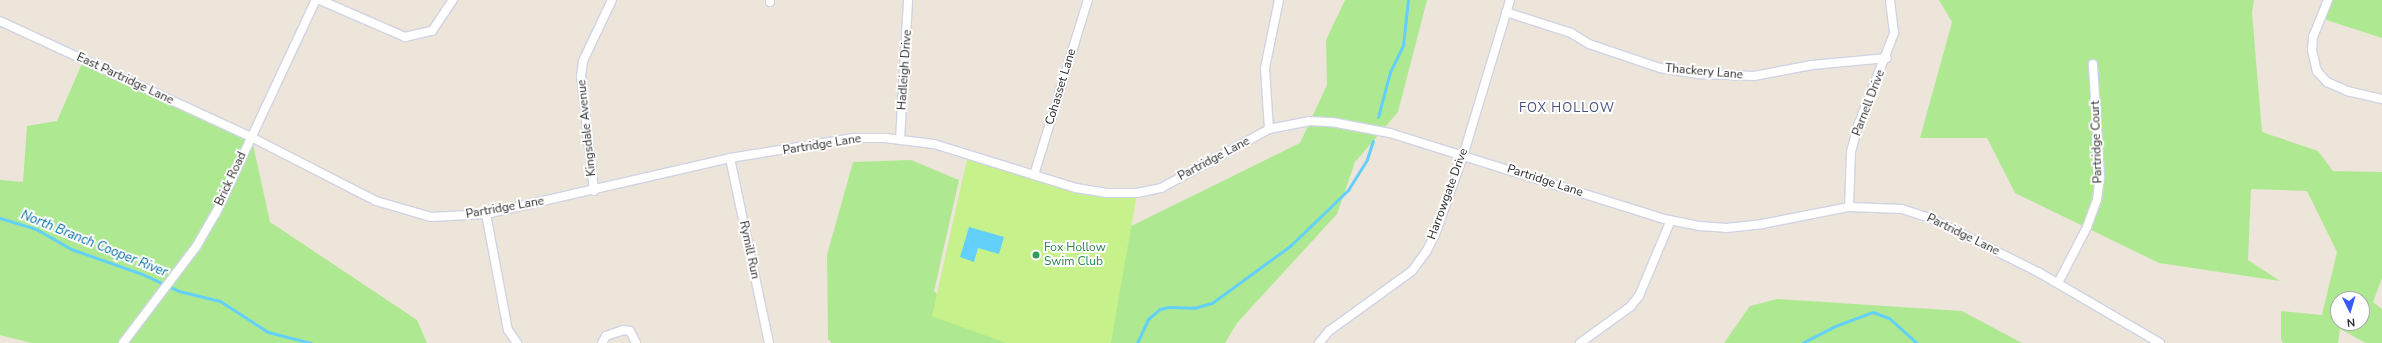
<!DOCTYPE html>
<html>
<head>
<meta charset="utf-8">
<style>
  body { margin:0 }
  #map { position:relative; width:2382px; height:343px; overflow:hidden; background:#ede5da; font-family:"Nunito Sans",sans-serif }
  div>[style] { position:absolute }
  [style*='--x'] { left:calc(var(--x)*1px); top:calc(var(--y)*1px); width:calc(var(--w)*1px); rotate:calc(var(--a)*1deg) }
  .green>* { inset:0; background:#aee991 }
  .pitch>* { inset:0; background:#c6f18b }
  .water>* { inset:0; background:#63d0f9 }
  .stream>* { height:3px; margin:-1.5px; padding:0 1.5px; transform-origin:1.5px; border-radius:1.5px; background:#63d0f9 }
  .roads { filter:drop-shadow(1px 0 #cfd3e4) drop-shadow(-1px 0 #cfd3e4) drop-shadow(0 1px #cfd3e4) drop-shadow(0 -1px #cfd3e4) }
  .minor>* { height:8px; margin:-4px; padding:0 4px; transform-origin:4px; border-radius:4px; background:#fff }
  .dots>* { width:11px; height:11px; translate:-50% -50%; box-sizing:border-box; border:2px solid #fff; border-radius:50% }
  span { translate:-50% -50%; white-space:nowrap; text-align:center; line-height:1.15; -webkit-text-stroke:4px #fff; paint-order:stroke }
  .street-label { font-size:12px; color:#292929 }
  .leisure-label { font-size:12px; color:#27864d }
  .left { translate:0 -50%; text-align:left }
  .neighbourhood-label { font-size:13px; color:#46507e; letter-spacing:1px }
  .water-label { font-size:13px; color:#026ca5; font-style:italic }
  .north { position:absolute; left:2330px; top:291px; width:40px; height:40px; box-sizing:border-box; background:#fff; border:1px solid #a9a9a9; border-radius:50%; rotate:175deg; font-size:11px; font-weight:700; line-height:16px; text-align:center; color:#292929 }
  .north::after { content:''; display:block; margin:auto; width:14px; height:18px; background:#355aff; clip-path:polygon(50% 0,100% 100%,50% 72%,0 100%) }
</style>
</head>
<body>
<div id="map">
  <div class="green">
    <i style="clip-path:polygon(1345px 0,1427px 0,1398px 112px,1355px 162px,1337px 214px,1237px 323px,1225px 343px,1091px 343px,1111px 236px,1300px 143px,1327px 85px,1326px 40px)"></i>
    <i style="clip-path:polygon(evenodd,1939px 0,2254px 0,2252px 13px,2262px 132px,2318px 151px,2333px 171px,2382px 172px,2382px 278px,2373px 302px,2382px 309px,2382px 343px,2366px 343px,2340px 329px,2338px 343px,2283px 343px,2281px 339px,2281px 311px,2322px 315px,2337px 252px,2307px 191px,2251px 189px,2248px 260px,2280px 281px,2159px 263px,2015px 193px,1987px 138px,1920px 138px,1952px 22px,1939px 0,2338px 299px,2362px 299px,2362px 323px,2338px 323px,2338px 299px)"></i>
    <i style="clip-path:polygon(2326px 0,2382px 0,2382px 38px,2317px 17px)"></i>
    <i style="clip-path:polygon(84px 59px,252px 140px,270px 222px,417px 320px,427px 343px,31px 343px,0 335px,0 180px,23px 182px,27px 126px,57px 121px)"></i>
    <i style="clip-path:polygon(911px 160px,959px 180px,934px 291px,974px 330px,1010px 343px,832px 343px,828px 339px,827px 255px,853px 162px)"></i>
    <i style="clip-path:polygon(1777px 299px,1962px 311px,2022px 343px,1724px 343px,1750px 306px)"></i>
  </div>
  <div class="pitch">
    <i style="clip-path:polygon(968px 155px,1076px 188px,1137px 193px,1111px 343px,1006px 343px,932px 316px)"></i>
  </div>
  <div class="water">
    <i style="clip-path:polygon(969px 227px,1004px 237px,999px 254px,978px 248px,974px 262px,960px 257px)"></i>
  </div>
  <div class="stream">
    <i style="--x:1378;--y:117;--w:47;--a:-75.1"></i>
    <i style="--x:1390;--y:72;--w:30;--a:-64"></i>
    <i style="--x:1403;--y:45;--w:45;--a:-83.7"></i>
    <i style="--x:0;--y:218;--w:38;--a:17"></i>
    <i style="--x:36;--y:229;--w:40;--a:29.7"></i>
    <i style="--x:71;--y:249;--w:75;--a:19.4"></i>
    <i style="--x:142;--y:274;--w:41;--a:24.7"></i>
    <i style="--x:179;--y:291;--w:42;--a:13.7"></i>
    <i style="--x:220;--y:301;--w:57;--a:32.9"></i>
    <i style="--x:268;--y:332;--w:44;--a:14.3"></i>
    <i style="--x:1137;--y:343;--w:26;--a:-65"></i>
    <i style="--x:1148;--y:319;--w:16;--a:-40"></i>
    <i style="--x:1160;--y:309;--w:9;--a:-13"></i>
    <i style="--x:1169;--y:307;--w:25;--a:2"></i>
    <i style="--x:1194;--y:308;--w:19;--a:-16"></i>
    <i style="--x:1212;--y:303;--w:97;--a:-36.2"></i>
    <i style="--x:1290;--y:246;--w:81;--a:-44"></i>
    <i style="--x:1348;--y:190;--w:36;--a:-58"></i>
    <i style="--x:1367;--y:159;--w:19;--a:-72"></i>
    <i style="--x:1802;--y:343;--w:37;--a:-27"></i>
    <i style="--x:1835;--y:326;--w:40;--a:-20.2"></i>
    <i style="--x:1873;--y:312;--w:17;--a:21"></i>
    <i style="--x:1889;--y:318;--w:38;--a:42"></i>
  </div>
  <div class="roads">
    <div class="minor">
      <i style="--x:320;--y:0;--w:93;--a:23.5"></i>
      <i style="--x:405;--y:37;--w:28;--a:-13"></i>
      <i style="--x:432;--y:31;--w:37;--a:-56"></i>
      <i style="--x:770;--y:0;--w:2;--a:90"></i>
      <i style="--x:2328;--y:0;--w:40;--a:112"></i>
      <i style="--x:2313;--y:37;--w:13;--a:94"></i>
      <i style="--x:2312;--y:50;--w:22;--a:77"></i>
      <i style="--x:2317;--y:71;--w:15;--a:48"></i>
      <i style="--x:2327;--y:82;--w:22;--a:24"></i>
      <i style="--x:2347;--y:91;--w:36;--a:13"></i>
      <i style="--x:1506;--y:12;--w:68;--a:17.9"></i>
      <i style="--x:1571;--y:33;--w:21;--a:31"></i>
      <i style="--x:1589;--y:44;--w:75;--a:18.7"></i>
      <i style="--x:1660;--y:68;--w:39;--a:9"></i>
      <i style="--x:1699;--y:74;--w:55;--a:2.1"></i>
      <i style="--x:1754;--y:76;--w:59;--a:-10.7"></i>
      <i style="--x:1812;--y:65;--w:75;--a:-5.3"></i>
      <i style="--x:0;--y:21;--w:277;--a:24.8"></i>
      <i style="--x:251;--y:137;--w:140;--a:27.1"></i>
      <i style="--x:376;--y:201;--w:57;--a:16.2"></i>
      <i style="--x:431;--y:217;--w:55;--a:-3.1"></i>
      <i style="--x:486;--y:214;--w:250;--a:-12.9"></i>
      <i style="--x:730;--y:158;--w:125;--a:-9.2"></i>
      <i style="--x:853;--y:138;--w:32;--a:0"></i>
      <i style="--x:885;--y:138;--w:49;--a:7"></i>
      <i style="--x:934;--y:144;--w:149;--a:17.2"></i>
      <i style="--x:1076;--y:188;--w:30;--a:9"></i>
      <i style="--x:1106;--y:193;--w:31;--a:0"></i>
      <i style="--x:1137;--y:193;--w:25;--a:-12"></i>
      <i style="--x:1161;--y:188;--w:123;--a:-28.6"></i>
      <i style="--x:1269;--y:129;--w:42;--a:-11"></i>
      <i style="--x:1310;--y:121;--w:22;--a:3"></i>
      <i style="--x:1332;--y:122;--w:59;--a:10.7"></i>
      <i style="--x:1390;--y:133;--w:287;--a:17.4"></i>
      <i style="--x:1664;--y:219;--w:36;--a:11"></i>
      <i style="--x:1699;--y:226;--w:27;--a:4"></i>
      <i style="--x:1726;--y:228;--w:36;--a:-6"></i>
      <i style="--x:1762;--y:224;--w:89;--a:-11.1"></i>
      <i style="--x:1849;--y:207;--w:53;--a:2.2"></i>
      <i style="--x:1902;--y:209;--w:29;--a:18"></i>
      <i style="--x:1930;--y:218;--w:121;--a:26.6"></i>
      <i style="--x:2038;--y:272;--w:141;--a:30.2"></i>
      <i style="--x:1269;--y:129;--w:61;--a:-93.8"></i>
      <i style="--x:1265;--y:68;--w:69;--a:-78.4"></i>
      <i style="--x:900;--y:140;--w:140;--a:-86.7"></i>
      <i style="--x:730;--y:158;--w:189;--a:78.1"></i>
      <i style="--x:1034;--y:175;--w:183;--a:-72.9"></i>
      <i style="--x:594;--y:191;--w:116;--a:-96.4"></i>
      <i style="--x:581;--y:76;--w:15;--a:-82"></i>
      <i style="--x:583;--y:61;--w:68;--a:-64.6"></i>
      <i style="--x:1849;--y:207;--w:55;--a:-87.9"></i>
      <i style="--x:1851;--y:152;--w:30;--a:-75"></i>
      <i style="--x:1859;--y:123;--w:97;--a:-68.7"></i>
      <i style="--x:1894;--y:33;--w:33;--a:-97"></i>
      <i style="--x:486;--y:214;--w:118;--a:79.3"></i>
      <i style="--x:508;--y:330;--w:16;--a:55"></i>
      <i style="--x:2058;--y:283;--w:63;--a:-62.6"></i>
      <i style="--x:2087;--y:227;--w:29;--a:-70"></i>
      <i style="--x:2097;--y:200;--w:24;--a:-83"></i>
      <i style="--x:2100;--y:176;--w:112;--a:-93.6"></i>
      <i style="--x:123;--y:343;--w:121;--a:-52.8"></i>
      <i style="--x:196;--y:247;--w:39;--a:-60"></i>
      <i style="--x:216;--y:213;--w:235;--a:-64.9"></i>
      <i style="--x:602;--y:343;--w:8;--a:-60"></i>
      <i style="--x:606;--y:336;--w:18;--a:-19"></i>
      <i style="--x:623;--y:330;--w:7;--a:8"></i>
      <i style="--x:630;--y:331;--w:13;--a:63"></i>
      <i style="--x:1319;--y:343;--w:16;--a:-50"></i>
      <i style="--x:1329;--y:331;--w:102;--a:-35.9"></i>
      <i style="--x:1412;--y:271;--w:24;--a:-54"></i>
      <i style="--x:1426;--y:252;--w:19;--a:-62"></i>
      <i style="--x:1435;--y:235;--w:84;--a:-70.5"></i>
      <i style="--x:1463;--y:156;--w:163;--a:-73.2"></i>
      <i style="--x:1580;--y:343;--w:62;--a:-35.8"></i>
      <i style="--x:1630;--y:307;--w:14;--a:-51"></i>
      <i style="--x:1639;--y:296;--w:82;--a:-67.2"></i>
    </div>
  </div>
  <div class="dots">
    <i style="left:1036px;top:255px;background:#2e9e5b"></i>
  </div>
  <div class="street-label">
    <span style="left:905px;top:70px;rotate:-86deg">Hadleigh Drive</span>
    <span style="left:1704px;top:72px;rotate:5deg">Thackery Lane</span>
    <span style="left:125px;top:79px;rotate:25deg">East Partridge Lane</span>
    <span style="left:1061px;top:87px;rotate:-73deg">Cohasset Lane</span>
    <span style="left:1869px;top:103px;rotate:-69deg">Parnell Drive</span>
    <span style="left:587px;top:128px;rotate:-96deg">Kingsdale Avenue</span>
    <span style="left:2097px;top:142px;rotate:-92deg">Partridge Court</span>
    <span style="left:822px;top:145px;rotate:-9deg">Partridge Lane</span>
    <span style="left:1214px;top:159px;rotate:-28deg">Partridge Lane</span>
    <span style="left:231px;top:179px;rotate:-65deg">Brick Road</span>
    <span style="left:1545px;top:181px;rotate:18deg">Partridge Lane</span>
    <span style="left:1448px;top:194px;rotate:-70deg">Harrowgate Drive</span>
    <span style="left:505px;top:208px;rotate:-10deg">Partridge Lane</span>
    <span style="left:1963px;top:235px;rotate:26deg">Partridge Lane</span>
    <span style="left:749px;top:250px;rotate:78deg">Rymill Run</span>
  </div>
  <div class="leisure-label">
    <span class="left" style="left:1044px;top:255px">Fox Hollow<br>Swim Club</span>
  </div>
  <div class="neighbourhood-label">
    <span style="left:1567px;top:108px">FOX HOLLOW</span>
  </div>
  <div class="water-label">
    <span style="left:94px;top:244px;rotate:22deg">North Branch Cooper River</span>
  </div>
  <div class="north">N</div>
</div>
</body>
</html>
